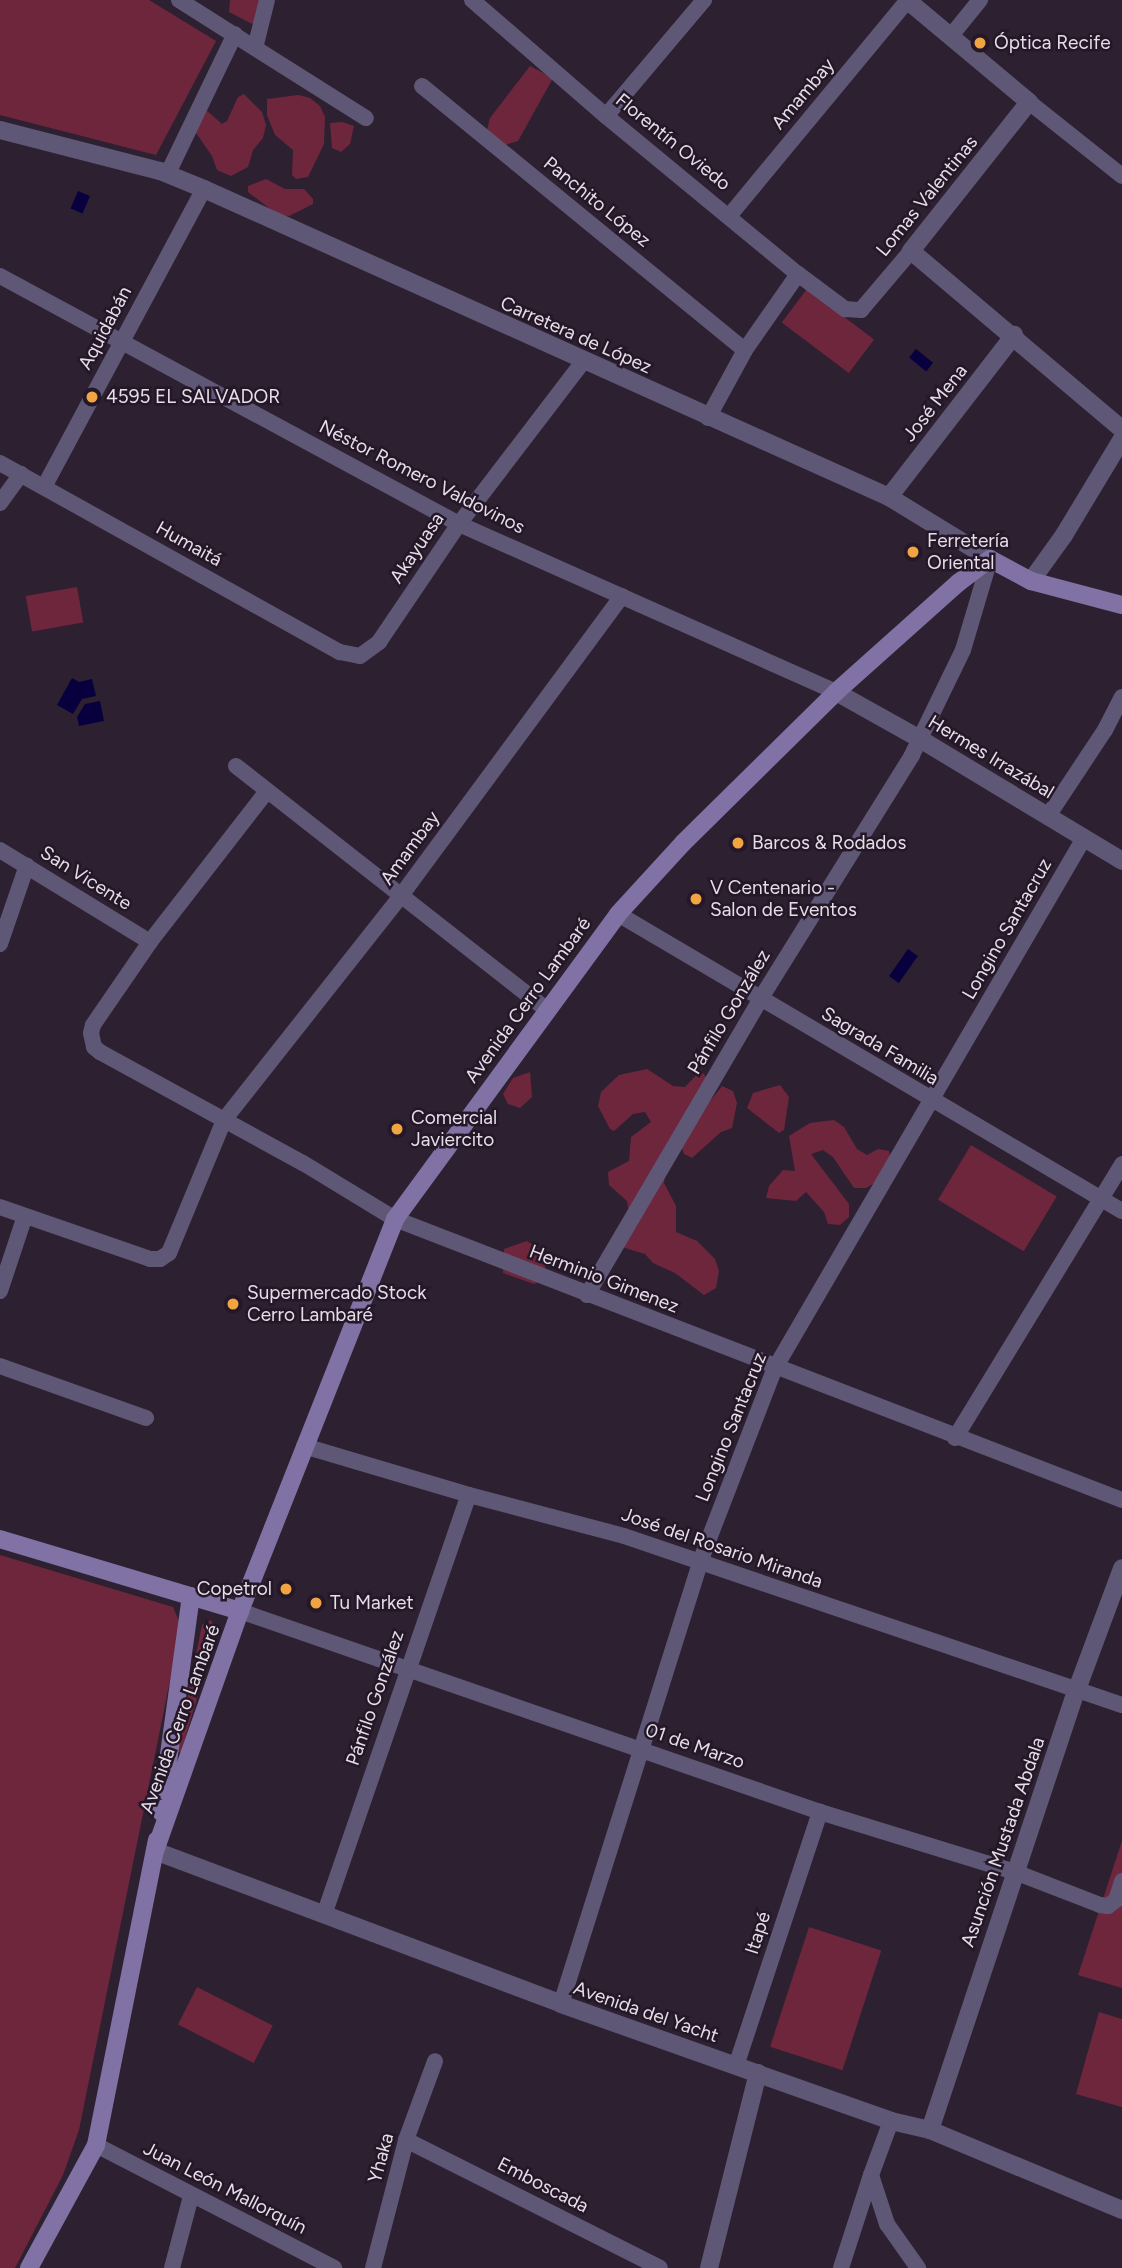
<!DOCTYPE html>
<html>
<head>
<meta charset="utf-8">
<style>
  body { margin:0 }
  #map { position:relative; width:1122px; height:2268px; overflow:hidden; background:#2d2031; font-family:Figtree,sans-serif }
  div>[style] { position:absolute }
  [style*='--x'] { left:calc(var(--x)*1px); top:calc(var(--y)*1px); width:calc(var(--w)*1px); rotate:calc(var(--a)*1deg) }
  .green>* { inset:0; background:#6e263d; transform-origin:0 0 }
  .water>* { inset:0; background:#08003e; transform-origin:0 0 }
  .minor>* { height:16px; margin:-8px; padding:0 8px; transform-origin:8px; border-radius:8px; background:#5f5776 }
  .tertiary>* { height:18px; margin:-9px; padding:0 9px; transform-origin:9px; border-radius:9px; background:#5f5776 }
  .secondary>* { height:18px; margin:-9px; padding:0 9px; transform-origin:9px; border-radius:9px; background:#8072a4 }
  .dots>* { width:19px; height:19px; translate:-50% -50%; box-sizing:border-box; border:4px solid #241727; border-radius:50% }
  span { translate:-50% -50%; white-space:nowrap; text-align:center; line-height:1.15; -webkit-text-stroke:5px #241727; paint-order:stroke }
  .poi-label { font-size:19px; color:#e6dde8 }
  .left { translate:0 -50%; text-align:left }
  .right { translate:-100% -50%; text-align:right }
  .street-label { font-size:19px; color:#e6dde8 }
</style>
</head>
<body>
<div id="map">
  <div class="green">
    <i style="clip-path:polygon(0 0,149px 0,216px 41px,156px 155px,0 115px)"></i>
    <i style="clip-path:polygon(230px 0,271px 0,267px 11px,252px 24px,229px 12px)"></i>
    <i style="clip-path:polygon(530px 66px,553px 78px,518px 141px,505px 145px,487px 130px,490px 118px)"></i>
    <i style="clip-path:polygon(244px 94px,262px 112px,266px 125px,263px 138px,253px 150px,248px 167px,231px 176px,217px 170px,212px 156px,190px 124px,205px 109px,222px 124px,227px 121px,238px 97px)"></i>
    <i style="clip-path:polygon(298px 95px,310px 98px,320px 106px,325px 117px,324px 144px,308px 177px,296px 179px,292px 175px,293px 150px,275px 135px,267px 115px,267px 99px)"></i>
    <i style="clip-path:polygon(342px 122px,354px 126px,350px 144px,341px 152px,332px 148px,330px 123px)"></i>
    <i style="clip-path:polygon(266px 179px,285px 189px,304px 189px,313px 199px,313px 204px,289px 216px,278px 215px,248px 192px,248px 186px)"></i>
    <i style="left:807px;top:289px;width:84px;height:42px;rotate:37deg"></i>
    <i style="left:77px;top:587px;width:36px;height:52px;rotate:80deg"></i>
    <i style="clip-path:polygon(647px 1069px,673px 1086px,685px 1087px,701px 1070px,708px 1080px,695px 1114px,707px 1105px,722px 1086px,733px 1091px,737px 1103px,732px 1128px,721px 1132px,692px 1158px,684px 1154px,680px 1142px,670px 1145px,664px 1183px,676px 1206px,676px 1232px,697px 1241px,715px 1259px,719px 1271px,716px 1288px,704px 1295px,675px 1273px,653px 1263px,645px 1254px,622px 1247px,629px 1214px,627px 1201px,609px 1185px,608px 1172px,629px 1161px,631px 1137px,651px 1122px,645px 1112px,633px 1114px,614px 1131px,610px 1129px,598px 1106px,601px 1092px,619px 1075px)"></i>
    <i style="clip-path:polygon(530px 1072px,532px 1097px,520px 1108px,508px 1104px,503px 1094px,513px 1078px)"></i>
    <i style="clip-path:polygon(780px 1085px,789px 1097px,784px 1130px,779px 1133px,747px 1108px,753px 1093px)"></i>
    <i style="clip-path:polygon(834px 1120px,844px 1127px,857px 1149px,867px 1155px,878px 1149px,889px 1151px,891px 1163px,888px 1175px,866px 1188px,854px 1188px,833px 1157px,823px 1150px,811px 1154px,849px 1204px,849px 1217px,840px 1225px,828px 1224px,824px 1212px,806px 1192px,796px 1201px,766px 1198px,769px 1186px,783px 1170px,795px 1171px,789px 1136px,810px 1123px)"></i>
    <i style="left:971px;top:1145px;width:100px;height:64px;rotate:31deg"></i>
    <i style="clip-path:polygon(527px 1241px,546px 1254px,545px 1279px,534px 1284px,503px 1273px,504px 1249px)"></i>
    <i style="clip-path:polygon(0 1555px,173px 1607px,181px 1626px,79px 2130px,63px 2175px,15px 2268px,0 2268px)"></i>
    <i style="clip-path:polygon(211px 1620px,217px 1631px,181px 1752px,176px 1753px,202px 1625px)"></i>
    <i style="clip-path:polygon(1122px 1841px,1122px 1988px,1078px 1975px)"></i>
    <i style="left:809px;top:1927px;width:76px;height:126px;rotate:18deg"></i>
    <i style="left:197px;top:1987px;width:85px;height:42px;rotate:27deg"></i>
    <i style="clip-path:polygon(1099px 2012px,1122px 2019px,1122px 2107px,1076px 2094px)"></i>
  </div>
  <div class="water">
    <i style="left:78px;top:191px;width:13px;height:19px;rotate:23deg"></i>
    <i style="left:916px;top:349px;width:22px;height:11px;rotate:39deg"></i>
    <i style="clip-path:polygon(72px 678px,79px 682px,92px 679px,96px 696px,82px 699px,73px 714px,57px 705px)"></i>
    <i style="clip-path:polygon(100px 701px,104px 721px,79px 726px,77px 717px,85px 704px)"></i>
    <i style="left:908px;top:949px;width:12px;height:33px;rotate:35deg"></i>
  </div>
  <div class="minor">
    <i style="--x:179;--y:0;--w:221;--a:32.3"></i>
    <i style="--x:472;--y:0;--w:177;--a:40.9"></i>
    <i style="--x:606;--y:116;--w:249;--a:39.5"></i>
    <i style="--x:798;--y:274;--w:59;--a:36.7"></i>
    <i style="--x:845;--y:309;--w:16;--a:4"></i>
    <i style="--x:861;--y:310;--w:77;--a:-49.7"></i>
    <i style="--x:950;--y:37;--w:48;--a:-51"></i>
    <i style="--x:255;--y:48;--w:49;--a:-76"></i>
    <i style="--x:422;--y:86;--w:417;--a:39.3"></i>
    <i style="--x:1029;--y:102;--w:119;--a:38.5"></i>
    <i style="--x:606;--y:116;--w:152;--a:-49.8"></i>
    <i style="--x:168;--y:173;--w:154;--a:-64.3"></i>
    <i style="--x:730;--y:215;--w:279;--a:-50.4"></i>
    <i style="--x:0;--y:276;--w:522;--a:28.38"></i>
    <i style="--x:459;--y:524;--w:413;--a:24"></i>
    <i style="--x:708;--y:418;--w:77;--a:-61.4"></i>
    <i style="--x:745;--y:350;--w:93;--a:-55.1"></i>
    <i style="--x:0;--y:463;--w:389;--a:29.1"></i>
    <i style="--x:340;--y:652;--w:20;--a:11"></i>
    <i style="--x:360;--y:656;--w:24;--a:-36"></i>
    <i style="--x:379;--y:642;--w:143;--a:-55.9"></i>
    <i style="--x:459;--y:524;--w:204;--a:-52.6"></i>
    <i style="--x:44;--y:487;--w:338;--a:-61.8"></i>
    <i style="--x:0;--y:503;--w:36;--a:-54"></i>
    <i style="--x:236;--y:766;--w:394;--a:38.1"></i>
    <i style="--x:267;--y:791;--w:191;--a:127.8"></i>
    <i style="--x:150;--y:942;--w:101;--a:124.5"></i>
    <i style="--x:93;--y:1025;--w:8;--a:104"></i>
    <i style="--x:91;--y:1033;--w:14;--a:78"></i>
    <i style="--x:94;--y:1047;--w:8;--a:40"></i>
    <i style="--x:100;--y:1052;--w:231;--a:28.7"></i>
    <i style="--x:303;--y:1163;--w:108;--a:31.3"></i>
    <i style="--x:395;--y:1219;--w:779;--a:21.13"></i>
    <i style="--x:1048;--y:816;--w:103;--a:-56.5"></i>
    <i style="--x:1105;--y:730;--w:37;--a:-63"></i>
    <i style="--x:0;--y:850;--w:176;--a:31.5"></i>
    <i style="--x:618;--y:914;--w:585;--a:30.51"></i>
    <i style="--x:0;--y:944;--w:83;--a:-71.1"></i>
    <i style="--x:0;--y:1207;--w:159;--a:19.1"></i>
    <i style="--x:150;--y:1259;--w:10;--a:0"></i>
    <i style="--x:160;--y:1259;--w:11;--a:-34"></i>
    <i style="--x:169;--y:1253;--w:144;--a:-67.5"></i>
    <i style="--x:224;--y:1120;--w:284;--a:-51.7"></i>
    <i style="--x:400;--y:897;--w:374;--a:-53.6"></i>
    <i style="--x:0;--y:1291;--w:79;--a:-71.6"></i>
    <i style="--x:587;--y:1295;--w:344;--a:-59.6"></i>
    <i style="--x:761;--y:998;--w:286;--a:-58.1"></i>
    <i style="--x:912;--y:755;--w:117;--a:-64.1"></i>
    <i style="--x:963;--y:650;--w:95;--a:-73.5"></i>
    <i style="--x:0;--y:1366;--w:155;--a:19.6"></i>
    <i style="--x:955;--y:1438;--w:321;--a:-58.6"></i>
    <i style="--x:304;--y:1446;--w:172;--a:16.5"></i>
    <i style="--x:469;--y:1495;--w:160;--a:14.8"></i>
    <i style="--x:624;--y:1536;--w:526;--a:18.75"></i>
    <i style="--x:240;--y:1611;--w:614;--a:19.11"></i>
    <i style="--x:820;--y:1812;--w:204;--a:17.1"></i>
    <i style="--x:1015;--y:1872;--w:91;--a:21.2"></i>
    <i style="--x:1100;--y:1905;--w:8;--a:7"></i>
    <i style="--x:1108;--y:1906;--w:10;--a:-37"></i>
    <i style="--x:1116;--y:1900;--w:20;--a:-72"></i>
    <i style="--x:324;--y:1915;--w:444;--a:-71"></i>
    <i style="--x:561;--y:2004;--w:463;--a:-72.5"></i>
    <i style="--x:700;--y:1562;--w:208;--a:-68.9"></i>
    <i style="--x:775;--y:1368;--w:613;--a:-59.76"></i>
    <i style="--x:736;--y:2066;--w:268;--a:-71.7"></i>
    <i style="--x:891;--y:2121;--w:58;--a:110.3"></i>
    <i style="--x:871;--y:2175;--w:52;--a:71.9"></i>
    <i style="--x:887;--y:2224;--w:54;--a:54.8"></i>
    <i style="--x:406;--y:2140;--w:284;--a:26.7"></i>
    <i style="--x:96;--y:2145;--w:268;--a:27.3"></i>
    <i style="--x:172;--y:2268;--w:74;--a:-75.2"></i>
    <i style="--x:373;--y:2268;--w:132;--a:-75.5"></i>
    <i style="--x:406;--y:2140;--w:84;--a:-69.8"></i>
    <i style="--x:841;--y:2268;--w:98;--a:-72.1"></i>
  </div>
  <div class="tertiary">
    <i style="--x:907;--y:0;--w:159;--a:39.9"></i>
    <i style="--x:1029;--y:102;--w:190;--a:128.4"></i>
    <i style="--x:911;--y:251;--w:276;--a:40.2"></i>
    <i style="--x:0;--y:130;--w:165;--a:14.4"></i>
    <i style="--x:160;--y:171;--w:48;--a:22.2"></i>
    <i style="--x:204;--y:189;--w:751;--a:24.21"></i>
    <i style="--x:889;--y:497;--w:119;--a:31.5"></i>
    <i style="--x:889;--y:497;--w:205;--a:-52.3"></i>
    <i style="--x:1031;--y:581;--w:57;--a:-54.3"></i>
    <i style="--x:1064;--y:535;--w:112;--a:-58.9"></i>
    <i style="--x:836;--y:692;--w:96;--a:29.2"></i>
    <i style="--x:920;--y:739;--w:236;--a:31.1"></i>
    <i style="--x:155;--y:1851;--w:434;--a:20.6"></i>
    <i style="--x:561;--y:2004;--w:350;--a:19.5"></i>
    <i style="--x:891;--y:2121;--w:40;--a:13"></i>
    <i style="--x:930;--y:2130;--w:208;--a:22.6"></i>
    <i style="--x:930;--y:2130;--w:462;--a:-71.6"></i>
    <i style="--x:1076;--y:1692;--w:132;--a:-69.6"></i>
    <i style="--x:709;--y:2268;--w:201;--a:-75.9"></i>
  </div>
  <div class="secondary">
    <i style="--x:0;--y:1539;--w:251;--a:16.7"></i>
    <i style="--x:161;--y:1812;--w:218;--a:-82.1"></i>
    <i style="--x:155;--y:1851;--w:255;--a:-70.5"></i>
    <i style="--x:240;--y:1611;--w:422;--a:-68.4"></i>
    <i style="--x:395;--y:1219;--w:378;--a:-53.8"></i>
    <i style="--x:618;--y:914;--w:96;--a:-47.5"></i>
    <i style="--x:683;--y:843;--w:215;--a:-44.6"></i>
    <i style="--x:836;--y:692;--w:164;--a:-41.8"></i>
    <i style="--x:958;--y:583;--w:40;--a:-37"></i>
    <i style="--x:990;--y:559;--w:47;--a:28.2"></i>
    <i style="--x:1031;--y:581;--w:94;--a:14.8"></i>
    <i style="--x:29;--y:2268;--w:140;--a:-61.4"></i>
    <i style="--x:96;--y:2145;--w:311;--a:-78.7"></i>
  </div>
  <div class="dots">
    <i style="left:980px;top:43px;background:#f1a540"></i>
    <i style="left:92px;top:397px;background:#f1a540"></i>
    <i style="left:913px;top:552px;background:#f1a540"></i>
    <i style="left:738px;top:843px;background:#f1a540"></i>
    <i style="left:696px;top:899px;background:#f1a540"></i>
    <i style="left:397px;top:1129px;background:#f1a540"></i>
    <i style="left:233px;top:1304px;background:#f1a540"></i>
    <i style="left:286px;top:1589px;background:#f1a540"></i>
    <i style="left:316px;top:1603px;background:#f1a540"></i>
  </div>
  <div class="poi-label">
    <span class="left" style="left:994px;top:43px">Óptica Recife</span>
    <span class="left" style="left:106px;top:397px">4595 EL SALVADOR</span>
    <span class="left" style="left:927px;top:552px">Ferretería<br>Oriental</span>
    <span class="left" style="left:752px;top:843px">Barcos &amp; Rodados</span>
    <span class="left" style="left:710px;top:899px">V Centenario -<br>Salon de Eventos</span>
    <span class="left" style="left:411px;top:1129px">Comercial<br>Javiercito</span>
    <span class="left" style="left:247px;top:1304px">Supermercado Stock<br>Cerro Lambaré</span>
    <span class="right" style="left:272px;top:1589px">Copetrol</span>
    <span class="left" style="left:330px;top:1603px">Tu Market</span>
  </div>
  <div class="street-label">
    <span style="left:803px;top:94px;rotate:-50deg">Amambay</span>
    <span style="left:673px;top:142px;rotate:39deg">Florentín Oviedo</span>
    <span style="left:927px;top:196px;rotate:-51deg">Lomas Valentinas</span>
    <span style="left:597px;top:202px;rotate:39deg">Panchito López</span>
    <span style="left:105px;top:328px;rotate:-62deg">Aquidabán</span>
    <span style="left:576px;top:335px;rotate:24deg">Carretera de López</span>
    <span style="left:935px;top:403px;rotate:-52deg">José Mena</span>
    <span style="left:422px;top:477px;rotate:27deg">Néstor Romero Valdovinos</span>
    <span style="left:189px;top:544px;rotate:29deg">Humaitá</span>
    <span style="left:417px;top:548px;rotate:-56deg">Akayuasa</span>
    <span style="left:991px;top:757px;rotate:31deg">Hermes Irrazábal</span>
    <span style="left:410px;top:848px;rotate:-54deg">Amambay</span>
    <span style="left:86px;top:878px;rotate:32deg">San Vicente</span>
    <span style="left:1007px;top:929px;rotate:-60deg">Longino Santacruz</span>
    <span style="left:528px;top:1000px;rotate:-54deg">Avenida Cerro Lambaré</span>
    <span style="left:729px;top:1012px;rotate:-59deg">Pánfilo González</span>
    <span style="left:880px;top:1046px;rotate:31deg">Sagrada Familia</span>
    <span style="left:604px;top:1279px;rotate:21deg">Herminio Gimenez</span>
    <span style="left:731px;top:1427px;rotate:-68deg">Longino Santacruz</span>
    <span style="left:722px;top:1548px;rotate:19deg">José del Rosario Miranda</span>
    <span style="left:375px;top:1698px;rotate:-71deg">Pánfilo González</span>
    <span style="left:180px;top:1719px;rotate:-70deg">Avenida Cerro Lambaré</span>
    <span style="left:695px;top:1746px;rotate:19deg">01 de Marzo</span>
    <span style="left:1003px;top:1842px;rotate:-71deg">Asunción Mustada Abdala</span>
    <span style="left:758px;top:1933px;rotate:-72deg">Itapé</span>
    <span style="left:646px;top:2012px;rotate:19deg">Avenida del Yacht</span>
    <span style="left:381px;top:2158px;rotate:-75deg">Yhaka</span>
    <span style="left:543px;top:2185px;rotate:27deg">Emboscada</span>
    <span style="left:225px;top:2188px;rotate:27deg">Juan León Mallorquín</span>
  </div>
</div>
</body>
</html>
